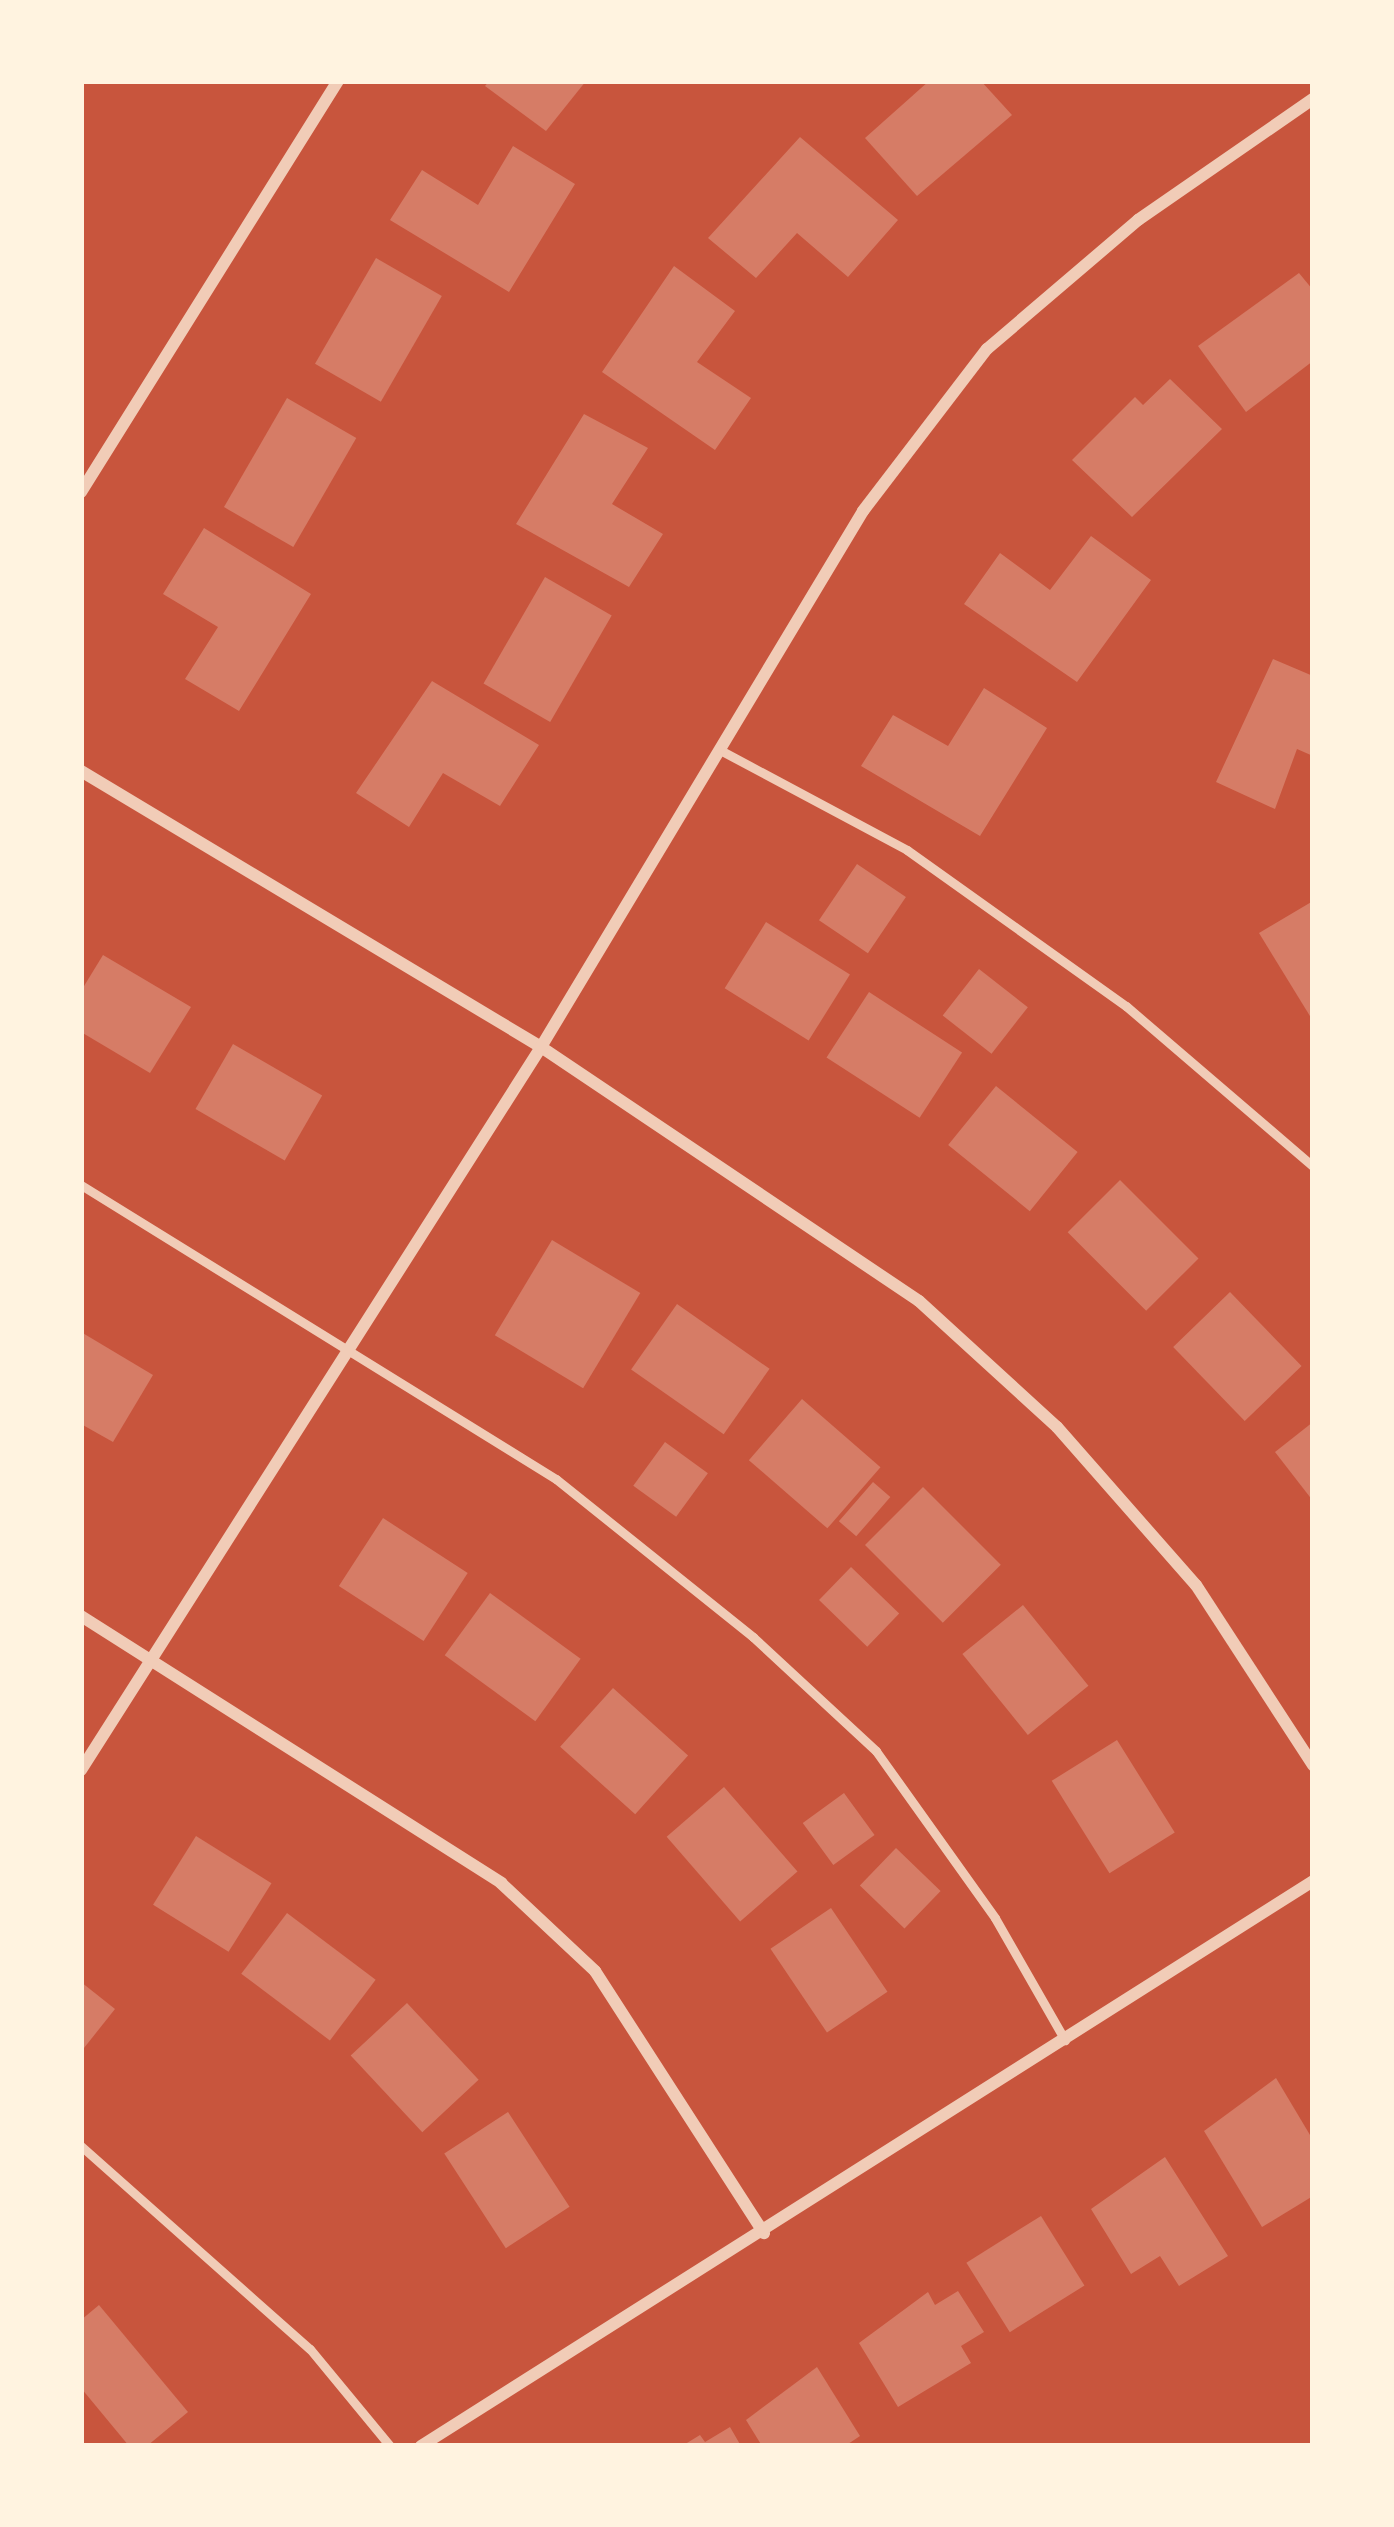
<!DOCTYPE html>
<html>
<head>
<meta charset="utf-8">
<style>
  body { margin:0 }
  #map { position:relative; width:1394px; height:2527px; overflow:hidden; background:#c8553d; font-family:Commissioner,sans-serif }
  div>[style] { position:absolute }
  [style*='--x'] { left:calc(var(--x)*1px); top:calc(var(--y)*1px); width:calc(var(--w)*1px); rotate:calc(var(--a)*1deg) }
  .building>* { inset:0; background:#d67c66; transform-origin:0 0 }
  .service>* { height:9px; margin:-4.5px; padding:0 4.5px; transform-origin:4.5px; border-radius:4.5px; background:#f1ccb7 }
  .minor>* { height:12px; margin:-6px; padding:0 6px; transform-origin:6px; border-radius:6px; background:#f1ccb7 }
  span { translate:-50% -50%; white-space:nowrap; text-align:center; line-height:1.15; -webkit-text-stroke:12px #fff3e0; paint-order:stroke }
  .frame { position:absolute; inset:0; border:84px solid #fff3e0; pointer-events:none }
</style>
</head>
<body>
<div id="map">
  <div class="building">
    <i style="clip-path:polygon(489px 81px,586px 81px,546px 131px,485px 86px)"></i>
    <i style="clip-path:polygon(929px 81px,981px 81px,1012px 115px,917px 196px,865px 138px)"></i>
    <i style="clip-path:polygon(800px 137px,898px 220px,848px 277px,797px 233px,756px 278px,708px 238px)"></i>
    <i style="clip-path:polygon(513px 146px,575px 184px,509px 292px,390px 220px,422px 170px,478px 205px)"></i>
    <i style="left:376px;top:258px;width:76px;height:122px;rotate:30deg"></i>
    <i style="clip-path:polygon(674px 266px,735px 311px,697px 362px,751px 398px,715px 450px,602px 372px)"></i>
    <i style="clip-path:polygon(1299px 273px,1313px 290px,1313px 361px,1246px 412px,1198px 346px)"></i>
    <i style="clip-path:polygon(1170px 379px,1222px 429px,1132px 517px,1072px 460px,1135px 397px,1143px 405px)"></i>
    <i style="left:287px;top:398px;width:80px;height:126px;rotate:30deg"></i>
    <i style="clip-path:polygon(584px 414px,648px 448px,612px 504px,663px 534px,629px 587px,516px 524px)"></i>
    <i style="clip-path:polygon(204px 528px,311px 594px,239px 711px,185px 679px,218px 627px,163px 594px)"></i>
    <i style="clip-path:polygon(1091px 536px,1151px 580px,1077px 682px,964px 604px,1000px 553px,1050px 590px)"></i>
    <i style="left:545px;top:577px;width:77px;height:123px;rotate:30deg"></i>
    <i style="clip-path:polygon(1273px 659px,1313px 676px,1313px 756px,1297px 749px,1275px 809px,1216px 782px)"></i>
    <i style="clip-path:polygon(432px 681px,539px 745px,500px 806px,443px 773px,409px 827px,356px 793px)"></i>
    <i style="clip-path:polygon(984px 688px,1047px 728px,980px 836px,861px 766px,893px 715px,948px 746px)"></i>
    <i style="left:857px;top:864px;width:59px;height:68px;rotate:34deg"></i>
    <i style="clip-path:polygon(1313px 901px,1313px 1021px,1259px 933px)"></i>
    <i style="left:766px;top:922px;width:99px;height:78px;rotate:32deg"></i>
    <i style="clip-path:polygon(103px 955px,191px 1007px,150px 1073px,81px 1032px,81px 991px)"></i>
    <i style="left:979px;top:969px;width:62px;height:59px;rotate:38deg"></i>
    <i style="left:869px;top:992px;width:111px;height:78px;rotate:33deg"></i>
    <i style="left:233px;top:1044px;width:103px;height:75px;rotate:30deg"></i>
    <i style="left:996px;top:1086px;width:105px;height:76px;rotate:39deg"></i>
    <i style="left:1120px;top:1180px;width:111px;height:74px;rotate:45deg"></i>
    <i style="left:552px;top:1240px;width:103px;height:111px;rotate:31deg"></i>
    <i style="left:1230px;top:1292px;width:103px;height:79px;rotate:46deg"></i>
    <i style="left:677px;top:1304px;width:113px;height:80px;rotate:35deg"></i>
    <i style="clip-path:polygon(81px 1332px,153px 1375px,113px 1442px,81px 1424px)"></i>
    <i style="left:802px;top:1399px;width:104px;height:81px;rotate:41deg"></i>
    <i style="clip-path:polygon(1313px 1422px,1313px 1501px,1275px 1452px)"></i>
    <i style="left:665px;top:1442px;width:53px;height:54px;rotate:36deg"></i>
    <i style="left:873px;top:1482px;width:23px;height:52px;rotate:41deg"></i>
    <i style="left:923px;top:1487px;width:110px;height:82px;rotate:45deg"></i>
    <i style="left:383px;top:1518px;width:101px;height:81px;rotate:33deg"></i>
    <i style="left:851px;top:1567px;width:67px;height:46px;rotate:44deg"></i>
    <i style="left:490px;top:1593px;width:112px;height:77px;rotate:36deg"></i>
    <i style="left:1023px;top:1605px;width:104px;height:78px;rotate:51deg"></i>
    <i style="left:613px;top:1688px;width:101px;height:79px;rotate:42deg"></i>
    <i style="left:1117px;top:1740px;width:109px;height:77px;rotate:58deg"></i>
    <i style="left:724px;top:1787px;width:112px;height:76px;rotate:49deg"></i>
    <i style="left:844px;top:1793px;width:52px;height:51px;rotate:54deg"></i>
    <i style="left:196px;top:1836px;width:89px;height:81px;rotate:32deg"></i>
    <i style="left:896px;top:1848px;width:62px;height:52px;rotate:44deg"></i>
    <i style="left:831px;top:1908px;width:101px;height:73px;rotate:56deg"></i>
    <i style="left:287px;top:1913px;width:111px;height:76px;rotate:37deg"></i>
    <i style="clip-path:polygon(81px 1982px,115px 2009px,84px 2048px,81px 2045px)"></i>
    <i style="left:407px;top:2003px;width:105px;height:77px;rotate:47deg"></i>
    <i style="clip-path:polygon(1276px 2078px,1313px 2140px,1313px 2196px,1262px 2227px,1204px 2131px)"></i>
    <i style="left:508px;top:2112px;width:113px;height:76px;rotate:57deg"></i>
    <i style="clip-path:polygon(1165px 2157px,1228px 2256px,1179px 2286px,1160px 2256px,1131px 2274px,1091px 2209px)"></i>
    <i style="left:1041px;top:2216px;width:82px;height:88px;rotate:58deg"></i>
    <i style="clip-path:polygon(958px 2291px,984px 2332px,961px 2346px,971px 2363px,898px 2407px,859px 2343px,928px 2292px,935px 2305px)"></i>
    <i style="clip-path:polygon(99px 2305px,188px 2412px,147px 2446px,129px 2446px,81px 2388px,81px 2320px)"></i>
    <i style="clip-path:polygon(817px 2367px,860px 2436px,845px 2446px,762px 2446px,746px 2420px)"></i>
    <i style="clip-path:polygon(730px 2427px,741px 2446px,682px 2446px,700px 2435px,705px 2442px)"></i>
  </div>
  <div class="service">
    <i style="--x:720;--y:750;--w:212;--a:28.1"></i>
    <i style="--x:907;--y:850;--w:269;--a:35.5"></i>
    <i style="--x:1126;--y:1006;--w:246;--a:40.6"></i>
    <i style="--x:81;--y:1185;--w:559;--a:31.76"></i>
    <i style="--x:556;--y:1479;--w:253;--a:38.7"></i>
    <i style="--x:753;--y:1637;--w:168;--a:42.8"></i>
    <i style="--x:876;--y:1751;--w:205;--a:54.5"></i>
    <i style="--x:995;--y:1918;--w:141;--a:60.2"></i>
    <i style="--x:81;--y:2146;--w:306;--a:41.6"></i>
    <i style="--x:310;--y:2349;--w:126;--a:50.5"></i>
  </div>
  <div class="minor">
    <i style="--x:81;--y:492;--w:485;--a:-58"></i>
    <i style="--x:81;--y:771;--w:536;--a:30.96"></i>
    <i style="--x:541;--y:1047;--w:455;--a:33.9"></i>
    <i style="--x:919;--y:1301;--w:187;--a:42.4"></i>
    <i style="--x:1057;--y:1427;--w:210;--a:48.7"></i>
    <i style="--x:1196;--y:1585;--w:215;--a:57"></i>
    <i style="--x:81;--y:1616;--w:498;--a:32.4"></i>
    <i style="--x:501;--y:1883;--w:129;--a:43.1"></i>
    <i style="--x:595;--y:1971;--w:312;--a:57.2"></i>
    <i style="--x:81;--y:1770;--w:857;--a:-57.53"></i>
    <i style="--x:541;--y:1047;--w:625;--a:-59"></i>
    <i style="--x:863;--y:511;--w:204;--a:-52.6"></i>
    <i style="--x:987;--y:349;--w:199;--a:-40.5"></i>
    <i style="--x:1138;--y:220;--w:213;--a:-34.7"></i>
    <i style="--x:421;--y:2446;--w:1056;--a:-32.35"></i>
  </div>
  <div class="frame"></div>
</div>
</body>
</html>
